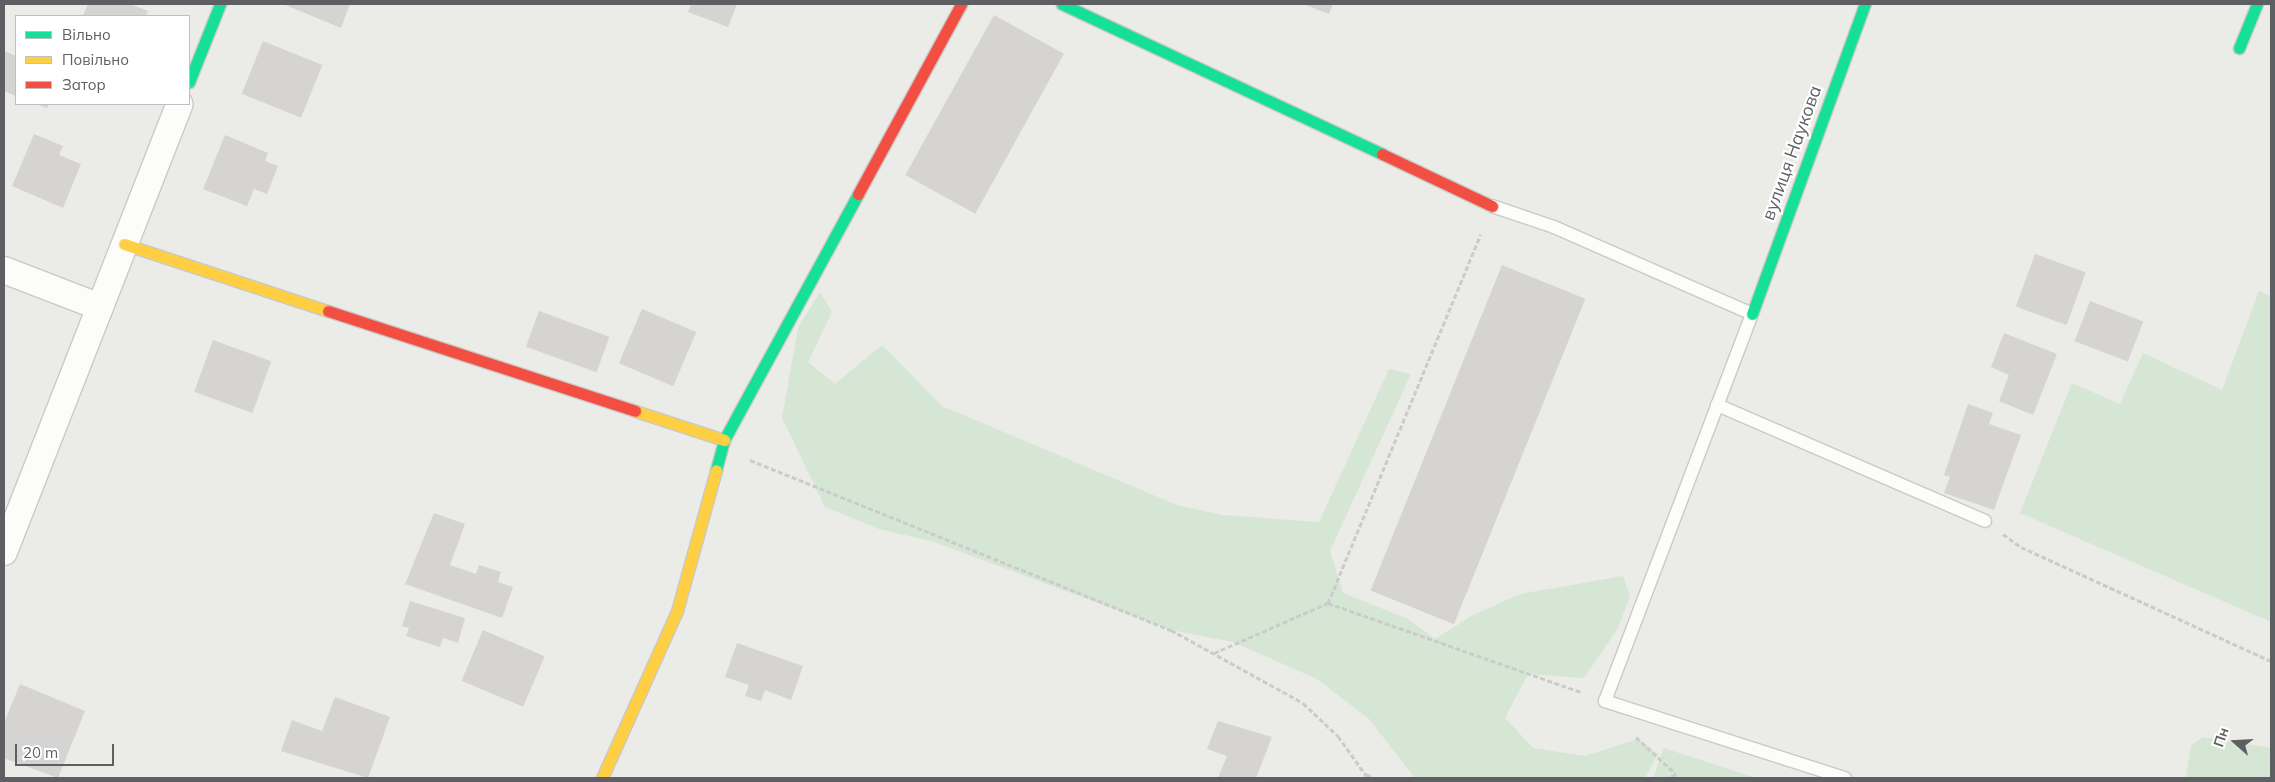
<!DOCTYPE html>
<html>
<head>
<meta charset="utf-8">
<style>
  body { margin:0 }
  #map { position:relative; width:2275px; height:782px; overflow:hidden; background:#ebebe7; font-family:Mulish,sans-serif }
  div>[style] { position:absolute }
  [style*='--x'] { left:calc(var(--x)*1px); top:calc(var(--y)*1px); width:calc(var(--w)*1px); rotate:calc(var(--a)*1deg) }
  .green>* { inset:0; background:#d6e6d5 }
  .building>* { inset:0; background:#d5d4d2; transform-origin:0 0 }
  .path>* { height:3px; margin-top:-1.5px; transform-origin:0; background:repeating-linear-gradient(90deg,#c9ccca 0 5px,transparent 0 7.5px) }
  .roads { filter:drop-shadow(1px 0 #c9c9c8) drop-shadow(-1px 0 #c9c9c8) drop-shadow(0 1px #c9c9c8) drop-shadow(0 -1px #c9c9c8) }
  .lane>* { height:12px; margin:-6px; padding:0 6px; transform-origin:6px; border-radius:6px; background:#fcfcfb }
  .street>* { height:26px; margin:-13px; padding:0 13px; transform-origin:13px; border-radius:13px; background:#fcfcfb }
  .fast>* { height:11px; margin:-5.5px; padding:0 5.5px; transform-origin:5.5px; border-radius:5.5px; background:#16e098 }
  .slow>* { height:11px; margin:-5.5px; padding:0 5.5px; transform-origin:5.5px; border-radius:5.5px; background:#ffcf43 }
  .jam>* { height:11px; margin:-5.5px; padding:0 5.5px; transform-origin:5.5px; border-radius:5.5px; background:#f24e42 }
  span { translate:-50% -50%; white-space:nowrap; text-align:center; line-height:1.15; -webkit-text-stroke:4.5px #fff; paint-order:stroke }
  .street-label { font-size:18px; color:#5d5f63 }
  .frame { position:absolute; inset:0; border:5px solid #5d5f63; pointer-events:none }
  .legend { position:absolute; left:15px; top:15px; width:175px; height:90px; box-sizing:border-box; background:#fff; border:1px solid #bebfc1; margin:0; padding:6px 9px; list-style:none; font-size:15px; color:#5d5f63 }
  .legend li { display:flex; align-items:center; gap:10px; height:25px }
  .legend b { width:25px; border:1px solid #bebfc1 }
  .north { position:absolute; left:2210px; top:717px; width:50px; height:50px; -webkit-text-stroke:4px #fff; paint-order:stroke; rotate:289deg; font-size:14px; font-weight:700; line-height:20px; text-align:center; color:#5d5f63 }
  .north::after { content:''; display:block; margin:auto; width:18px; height:22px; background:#5d5f63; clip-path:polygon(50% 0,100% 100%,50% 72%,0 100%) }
  .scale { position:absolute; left:15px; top:744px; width:99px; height:22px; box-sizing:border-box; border:2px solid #5d5f63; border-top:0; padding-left:6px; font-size:15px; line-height:18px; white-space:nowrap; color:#5d5f63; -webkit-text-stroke:4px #fff; paint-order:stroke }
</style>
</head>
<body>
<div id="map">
  <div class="green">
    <i style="clip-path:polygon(2259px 291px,2271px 296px,2271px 622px,2020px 513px,2072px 383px,2120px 404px,2143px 353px,2222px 390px)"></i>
    <i style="clip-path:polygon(820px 292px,832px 312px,808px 362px,835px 384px,882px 345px,942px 406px,1177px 505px,1223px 515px,1319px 522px,1389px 369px,1411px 374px,1330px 551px,1343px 593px,1408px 619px,1435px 639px,1473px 615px,1520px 594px,1623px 576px,1630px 596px,1618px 628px,1584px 678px,1528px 674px,1505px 718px,1533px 748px,1585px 756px,1638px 739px,1658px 754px,1645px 778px,1415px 778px,1369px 719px,1317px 679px,1233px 642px,1171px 630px,931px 541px,879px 529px,825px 507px,782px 418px,798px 328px)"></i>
    <i style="clip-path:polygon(2203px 737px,2271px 748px,2271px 778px,2186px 778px,2191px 745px)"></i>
    <i style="clip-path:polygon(1664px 748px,1756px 778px,1653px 778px)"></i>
  </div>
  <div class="building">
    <i style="clip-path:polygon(88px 4px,130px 4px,148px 11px,146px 16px,83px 16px)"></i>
    <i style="clip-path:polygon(283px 4px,350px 4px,341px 28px)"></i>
    <i style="clip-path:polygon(691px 4px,737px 4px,728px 27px,688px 12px)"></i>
    <i style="clip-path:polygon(1303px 4px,1333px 4px,1329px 14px)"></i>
    <i style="left:994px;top:15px;width:80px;height:183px;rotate:29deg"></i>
    <i style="left:263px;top:41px;width:64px;height:57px;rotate:22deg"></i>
    <i style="clip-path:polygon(4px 51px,16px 56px,16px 96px,4px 91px)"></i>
    <i style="clip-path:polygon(36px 104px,49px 104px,47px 108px)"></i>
    <i style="clip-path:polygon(34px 134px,63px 146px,59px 155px,81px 164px,63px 208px,12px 186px)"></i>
    <i style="clip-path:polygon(225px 135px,268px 153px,265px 161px,278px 166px,267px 194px,254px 189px,247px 206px,203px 189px)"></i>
    <i style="left:2035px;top:254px;width:54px;height:56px;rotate:20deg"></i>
    <i style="left:1502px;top:265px;width:90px;height:351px;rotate:22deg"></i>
    <i style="left:2090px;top:301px;width:57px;height:43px;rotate:21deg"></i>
    <i style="left:642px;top:309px;width:59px;height:59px;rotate:23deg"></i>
    <i style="left:539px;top:311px;width:75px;height:38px;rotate:20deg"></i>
    <i style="clip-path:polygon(2004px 333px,2057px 354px,2033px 415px,1999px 401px,2009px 375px,1991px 367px)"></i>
    <i style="left:213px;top:340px;width:62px;height:55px;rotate:20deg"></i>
    <i style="clip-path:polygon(1968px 404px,1993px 413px,1989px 424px,2021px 435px,1994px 510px,1944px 493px,1950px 477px,1944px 475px)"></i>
    <i style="clip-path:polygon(434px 513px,465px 524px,450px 565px,476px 574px,479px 565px,501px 572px,498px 582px,513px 587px,502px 618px,405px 584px)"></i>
    <i style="clip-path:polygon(410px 601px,465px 618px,458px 643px,443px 638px,440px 647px,406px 636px,409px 628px,402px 626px)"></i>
    <i style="left:483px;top:630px;width:67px;height:55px;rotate:23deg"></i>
    <i style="clip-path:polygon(737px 643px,803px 666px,791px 700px,765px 690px,761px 701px,745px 696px,749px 685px,725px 677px)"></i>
    <i style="clip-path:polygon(20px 684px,85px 711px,58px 778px,4px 758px,4px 723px)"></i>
    <i style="clip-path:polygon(335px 697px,390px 717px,368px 778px,281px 751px,292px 720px,322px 731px)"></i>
    <i style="clip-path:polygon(1218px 721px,1272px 737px,1256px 778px,1218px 778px,1227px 756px,1207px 749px)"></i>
  </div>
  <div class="path">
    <i style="--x:750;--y:460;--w:454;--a:22"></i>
    <i style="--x:1171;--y:630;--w:151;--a:28.9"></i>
    <i style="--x:1303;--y:703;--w:48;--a:43.3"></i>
    <i style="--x:1338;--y:736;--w:52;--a:54.5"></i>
    <i style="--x:2003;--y:534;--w:22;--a:36"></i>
    <i style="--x:2021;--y:547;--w:275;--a:24.5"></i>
    <i style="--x:1328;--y:603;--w:270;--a:19.4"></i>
    <i style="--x:1214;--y:653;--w:124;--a:-23.7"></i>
    <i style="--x:1328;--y:603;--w:399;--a:-67.5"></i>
    <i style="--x:1636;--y:737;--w:54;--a:42.8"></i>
    <i style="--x:1676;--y:774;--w:9;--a:153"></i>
    <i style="--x:1366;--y:774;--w:9;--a:27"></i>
  </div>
  <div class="roads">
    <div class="lane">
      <i style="--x:1492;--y:206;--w:65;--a:18.7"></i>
      <i style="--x:1554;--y:227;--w:216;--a:23.7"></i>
      <i style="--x:1752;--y:314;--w:414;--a:110.8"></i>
      <i style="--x:1605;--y:701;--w:252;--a:17.8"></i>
      <i style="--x:1717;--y:405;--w:292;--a:23.4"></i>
    </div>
    <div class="street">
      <i style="--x:4;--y:270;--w:103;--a:21.1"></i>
      <i style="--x:4;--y:552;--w:481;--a:-68.6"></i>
    </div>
    <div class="fast">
      <i style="--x:1062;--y:4;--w:353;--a:25.1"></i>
      <i style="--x:2239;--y:48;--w:48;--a:-67.8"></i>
      <i style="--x:189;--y:82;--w:84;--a:-68.3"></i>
      <i style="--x:1752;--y:314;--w:330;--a:-70"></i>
      <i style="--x:716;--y:470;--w:31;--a:-75"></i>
      <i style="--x:724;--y:440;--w:280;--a:-61.4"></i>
    </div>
    <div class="slow">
      <i style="--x:124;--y:244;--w:215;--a:18.2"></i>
      <i style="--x:635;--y:411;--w:94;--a:18"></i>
      <i style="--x:602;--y:778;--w:183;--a:-65.8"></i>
      <i style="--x:677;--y:611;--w:146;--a:-74.5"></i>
    </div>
    <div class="jam">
      <i style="--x:1382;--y:154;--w:122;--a:25.3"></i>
      <i style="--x:858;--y:194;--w:216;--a:-61.5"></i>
      <i style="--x:328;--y:311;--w:323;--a:18"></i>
    </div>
  </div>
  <div class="street-label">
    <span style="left:1792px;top:153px;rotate:-70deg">вулиця Наукова</span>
  </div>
  <div class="frame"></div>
  <ul class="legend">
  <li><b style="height:6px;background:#16e098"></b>Вільно</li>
  <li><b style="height:6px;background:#ffcf43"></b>Повільно</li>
  <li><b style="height:6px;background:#f24e42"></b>Затор</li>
  </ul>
  <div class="north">Пн</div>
  <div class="scale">20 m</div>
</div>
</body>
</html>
